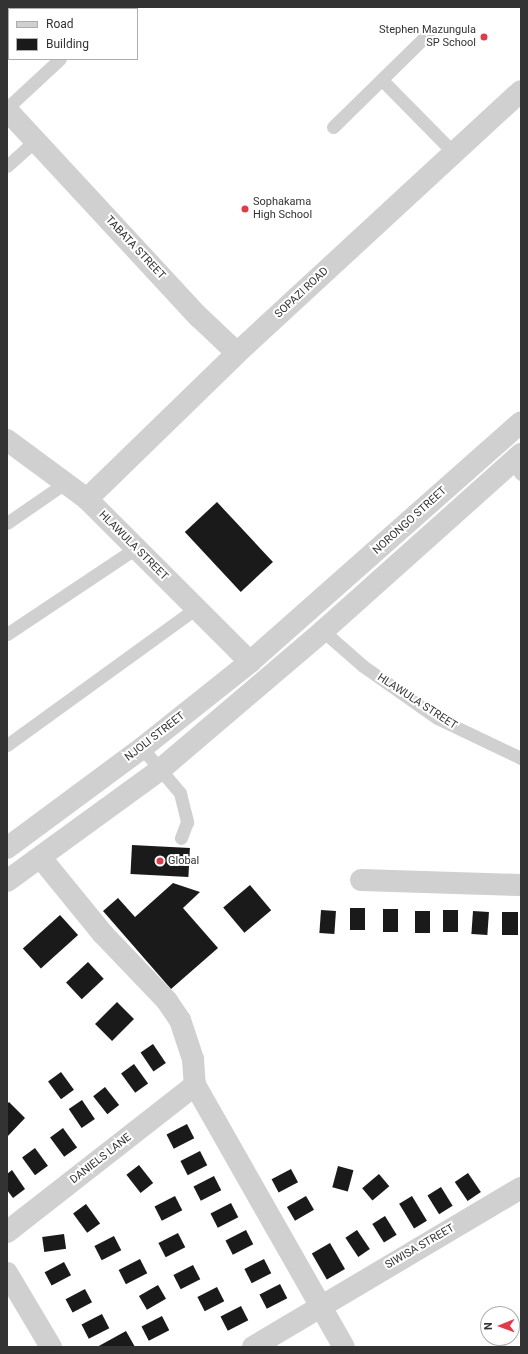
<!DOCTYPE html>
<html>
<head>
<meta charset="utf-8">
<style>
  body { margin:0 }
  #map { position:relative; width:528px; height:1354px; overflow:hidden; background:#fff; font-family:Roboto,sans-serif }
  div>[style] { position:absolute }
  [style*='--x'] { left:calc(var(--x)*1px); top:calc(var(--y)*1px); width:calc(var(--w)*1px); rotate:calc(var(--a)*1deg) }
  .building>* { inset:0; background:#1a1a1a; transform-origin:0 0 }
  .service>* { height:13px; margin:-6.5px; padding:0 6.5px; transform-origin:6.5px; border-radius:6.5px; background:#d0d0d0 }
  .minor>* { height:22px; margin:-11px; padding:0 11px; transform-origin:11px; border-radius:11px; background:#d0d0d0 }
  .tertiary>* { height:22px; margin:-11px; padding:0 11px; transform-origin:11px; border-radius:11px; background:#d0d0d0 }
  .dots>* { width:11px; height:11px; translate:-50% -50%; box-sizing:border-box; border:2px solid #fff; border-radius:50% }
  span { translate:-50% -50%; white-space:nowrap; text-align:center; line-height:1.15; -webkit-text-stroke:4px #fff; paint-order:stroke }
  .poi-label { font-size:11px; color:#333 }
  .right { translate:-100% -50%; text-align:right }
  .left { translate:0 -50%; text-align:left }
  .street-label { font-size:11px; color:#333 }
  .frame { position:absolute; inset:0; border:8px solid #333; pointer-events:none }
  .legend { position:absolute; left:8px; top:8px; width:130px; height:52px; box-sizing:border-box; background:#fff; border:1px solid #adadad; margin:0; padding:5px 7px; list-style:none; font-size:12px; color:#333 }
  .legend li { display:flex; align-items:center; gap:8px; height:20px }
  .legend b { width:20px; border:1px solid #adadad }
  .north { position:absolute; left:480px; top:1306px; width:40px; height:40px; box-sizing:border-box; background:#fff; border:1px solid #adadad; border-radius:50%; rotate:269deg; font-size:11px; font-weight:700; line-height:16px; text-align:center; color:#333 }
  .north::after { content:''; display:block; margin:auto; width:14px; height:18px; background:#e63946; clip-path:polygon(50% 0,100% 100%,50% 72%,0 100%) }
</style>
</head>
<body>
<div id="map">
  <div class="building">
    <i style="left:217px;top:502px;width:82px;height:44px;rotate:47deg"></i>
    <i style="left:132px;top:845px;width:58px;height:29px;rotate:3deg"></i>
    <i style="clip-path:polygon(173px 883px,200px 892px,183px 908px,218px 948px,171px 989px,103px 911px,118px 898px,135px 917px)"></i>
    <i style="left:250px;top:885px;width:33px;height:35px;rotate:50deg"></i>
    <i style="left:350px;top:908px;width:15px;height:22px"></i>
    <i style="left:383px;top:909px;width:15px;height:23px"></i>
    <i style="left:321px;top:910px;width:15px;height:23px;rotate:4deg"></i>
    <i style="left:443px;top:910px;width:15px;height:22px"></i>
    <i style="left:415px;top:911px;width:15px;height:22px"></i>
    <i style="left:473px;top:911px;width:16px;height:23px;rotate:4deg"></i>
    <i style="left:502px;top:912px;width:16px;height:23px"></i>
    <i style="left:60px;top:915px;width:27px;height:50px;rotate:48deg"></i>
    <i style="left:88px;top:962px;width:23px;height:30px;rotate:47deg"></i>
    <i style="left:117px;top:1002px;width:24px;height:31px;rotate:45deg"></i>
    <i style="left:153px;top:1044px;width:23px;height:15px;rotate:56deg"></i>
    <i style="left:134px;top:1064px;width:24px;height:16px;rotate:54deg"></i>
    <i style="left:61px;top:1072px;width:22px;height:16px;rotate:54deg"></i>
    <i style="left:105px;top:1087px;width:23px;height:15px;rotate:52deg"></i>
    <i style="left:82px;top:1100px;width:23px;height:16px;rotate:56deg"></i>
    <i style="clip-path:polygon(9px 1102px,25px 1118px,7px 1137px,7px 1104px)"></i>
    <i style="left:187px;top:1124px;width:16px;height:23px;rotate:63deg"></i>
    <i style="left:63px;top:1128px;width:24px;height:16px;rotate:54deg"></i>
    <i style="left:35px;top:1148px;width:22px;height:16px;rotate:54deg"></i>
    <i style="left:200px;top:1151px;width:16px;height:22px;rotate:63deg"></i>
    <i style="left:139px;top:1165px;width:23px;height:16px;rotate:52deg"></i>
    <i style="left:338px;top:1166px;width:16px;height:22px;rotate:15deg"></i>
    <i style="left:291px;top:1169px;width:15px;height:22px;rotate:62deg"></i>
    <i style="clip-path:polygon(12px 1170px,25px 1189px,13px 1198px,7px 1190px,7px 1174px)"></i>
    <i style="left:468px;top:1173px;width:23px;height:16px;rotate:56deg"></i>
    <i style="left:379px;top:1174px;width:16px;height:22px;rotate:50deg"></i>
    <i style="left:214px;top:1176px;width:16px;height:23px;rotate:63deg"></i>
    <i style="left:441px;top:1187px;width:22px;height:16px;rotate:58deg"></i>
    <i style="left:175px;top:1196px;width:16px;height:23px;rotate:63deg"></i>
    <i style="left:306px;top:1196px;width:16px;height:22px;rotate:60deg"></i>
    <i style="left:412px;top:1196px;width:29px;height:15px;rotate:59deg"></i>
    <i style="left:231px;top:1203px;width:16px;height:23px;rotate:63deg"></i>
    <i style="left:86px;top:1204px;width:24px;height:16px;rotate:54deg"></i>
    <i style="left:385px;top:1216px;width:22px;height:15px;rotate:58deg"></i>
    <i style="left:246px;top:1230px;width:16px;height:23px;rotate:63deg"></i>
    <i style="left:357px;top:1230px;width:23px;height:14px;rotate:56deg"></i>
    <i style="left:178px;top:1233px;width:16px;height:22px;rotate:63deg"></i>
    <i style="left:64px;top:1234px;width:15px;height:22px;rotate:82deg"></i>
    <i style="left:114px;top:1236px;width:16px;height:22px;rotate:63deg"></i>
    <i style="left:330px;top:1243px;width:30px;height:21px;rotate:60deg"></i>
    <i style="left:140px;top:1259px;width:16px;height:24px;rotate:63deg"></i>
    <i style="left:264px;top:1259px;width:16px;height:22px;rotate:63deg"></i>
    <i style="left:64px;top:1262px;width:15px;height:22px;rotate:62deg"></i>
    <i style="left:193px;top:1265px;width:16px;height:22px;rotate:63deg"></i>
    <i style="left:280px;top:1284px;width:16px;height:23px;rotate:63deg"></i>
    <i style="left:158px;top:1285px;width:16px;height:22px;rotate:60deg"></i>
    <i style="left:217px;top:1287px;width:16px;height:22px;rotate:63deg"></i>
    <i style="left:85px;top:1289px;width:15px;height:22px;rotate:62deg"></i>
    <i style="left:241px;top:1306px;width:16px;height:23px;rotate:63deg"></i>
    <i style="left:102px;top:1314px;width:16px;height:23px;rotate:63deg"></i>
    <i style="left:162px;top:1316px;width:16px;height:23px;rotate:63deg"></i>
    <i style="clip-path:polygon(126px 1331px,135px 1347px,97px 1347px)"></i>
  </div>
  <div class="service">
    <i style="--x:382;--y:80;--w:103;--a:45.4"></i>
    <i style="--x:7;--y:108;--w:72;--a:-42.8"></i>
    <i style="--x:333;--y:127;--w:133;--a:-44.4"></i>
    <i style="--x:7;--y:166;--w:39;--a:-42"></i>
    <i style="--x:511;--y:462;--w:16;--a:50"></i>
    <i style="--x:7;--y:523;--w:70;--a:-34.6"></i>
    <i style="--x:323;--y:631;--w:53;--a:41.2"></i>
    <i style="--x:363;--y:666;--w:90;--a:35.1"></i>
    <i style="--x:437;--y:718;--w:93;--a:25.5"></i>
    <i style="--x:7;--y:634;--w:155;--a:-33.7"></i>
    <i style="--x:7;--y:745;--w:233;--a:-35.9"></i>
    <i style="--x:142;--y:748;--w:59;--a:49.8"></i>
    <i style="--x:180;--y:793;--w:30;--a:76"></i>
    <i style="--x:187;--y:822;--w:17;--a:111"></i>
  </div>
  <div class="minor">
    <i style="--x:7;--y:110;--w:282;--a:47.2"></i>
    <i style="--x:199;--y:317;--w:52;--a:43.5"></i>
    <i style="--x:7;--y:440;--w:99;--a:36.4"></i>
    <i style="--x:87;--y:499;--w:231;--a:45"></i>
    <i style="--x:87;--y:499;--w:209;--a:-44.2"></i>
    <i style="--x:237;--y:353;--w:386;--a:-42.7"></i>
    <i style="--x:41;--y:858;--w:98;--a:50.8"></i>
    <i style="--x:103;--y:934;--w:93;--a:46.3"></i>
    <i style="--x:167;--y:1001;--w:23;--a:56"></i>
    <i style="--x:180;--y:1020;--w:41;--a:71.6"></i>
    <i style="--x:193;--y:1059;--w:26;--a:86"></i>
    <i style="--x:195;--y:1085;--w:301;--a:60.4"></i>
    <i style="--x:361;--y:880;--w:160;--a:1.8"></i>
    <i style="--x:7;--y:1232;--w:239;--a:-38"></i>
    <i style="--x:7;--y:1273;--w:86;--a:59.3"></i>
    <i style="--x:253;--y:1347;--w:312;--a:-30.7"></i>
  </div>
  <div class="tertiary">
    <i style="--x:7;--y:848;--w:168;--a:-36.5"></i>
    <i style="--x:142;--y:748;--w:138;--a:-38.5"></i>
    <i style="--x:250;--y:662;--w:362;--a:-41.5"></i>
    <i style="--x:7;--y:881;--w:190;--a:-36"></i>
    <i style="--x:161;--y:769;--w:213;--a:-40.4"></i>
    <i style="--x:323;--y:631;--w:266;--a:-41.8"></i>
  </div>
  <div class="dots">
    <i style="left:484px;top:37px;background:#e63946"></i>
    <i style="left:245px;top:209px;background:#e63946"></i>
    <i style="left:160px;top:861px;background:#e63946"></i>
  </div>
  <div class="poi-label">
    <span class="right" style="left:476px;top:37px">Stephen Mazungula<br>SP School</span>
    <span class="left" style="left:253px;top:209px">Sophakama<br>High School</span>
    <span class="left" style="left:168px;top:861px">Global</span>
  </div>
  <div class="street-label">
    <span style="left:135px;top:248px;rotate:47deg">TABATA STREET</span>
    <span style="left:302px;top:293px;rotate:-43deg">SOPAZI ROAD</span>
    <span style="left:410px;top:521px;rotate:-42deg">NORONGO STREET</span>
    <span style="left:133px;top:546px;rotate:45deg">HLAWULA STREET</span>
    <span style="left:417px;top:702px;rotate:33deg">HLAWULA STREET</span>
    <span style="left:155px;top:737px;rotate:-38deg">NJOLI STREET</span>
    <span style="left:101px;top:1159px;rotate:-38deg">DANIELS LANE</span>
    <span style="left:420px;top:1247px;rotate:-30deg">SIWISA STREET</span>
  </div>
  <div class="frame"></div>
  <ul class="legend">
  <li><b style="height:5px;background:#d0d0d0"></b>Road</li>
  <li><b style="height:11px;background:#1a1a1a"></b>Building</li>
  </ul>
  <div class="north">N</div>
</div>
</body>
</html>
